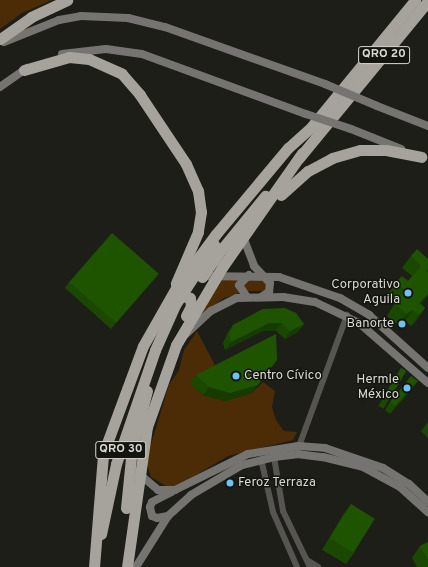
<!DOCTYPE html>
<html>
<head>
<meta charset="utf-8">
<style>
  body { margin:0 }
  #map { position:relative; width:428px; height:567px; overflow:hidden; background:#1d1e18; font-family:Overpass,sans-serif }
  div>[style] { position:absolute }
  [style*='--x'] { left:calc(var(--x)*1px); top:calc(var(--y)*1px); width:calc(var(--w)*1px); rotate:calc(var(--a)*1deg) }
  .green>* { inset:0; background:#4b2c07 }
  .street>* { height:6px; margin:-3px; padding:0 3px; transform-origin:3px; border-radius:3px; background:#565552 }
  .secondary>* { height:8px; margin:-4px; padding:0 4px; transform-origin:4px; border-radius:4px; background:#767470 }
  .highway>* { height:11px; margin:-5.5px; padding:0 5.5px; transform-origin:5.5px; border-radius:5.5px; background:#a5a39b }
  .secondary-bridge>* { height:8px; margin:-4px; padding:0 4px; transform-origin:4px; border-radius:4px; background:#767470 }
  .highway-bridge>* { height:11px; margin:-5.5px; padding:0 5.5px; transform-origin:5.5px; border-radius:5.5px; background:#a5a39b }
  .wall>* { inset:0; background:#1a4800; transform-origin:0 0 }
  .shaded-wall>* { inset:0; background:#153b00 }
  .building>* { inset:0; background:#1e5400; transform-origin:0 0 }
  .dots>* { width:11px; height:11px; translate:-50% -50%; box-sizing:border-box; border:2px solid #14150f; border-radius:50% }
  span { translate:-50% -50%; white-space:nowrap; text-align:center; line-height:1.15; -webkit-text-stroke:3px #14150f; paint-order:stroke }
  .shield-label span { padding:1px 3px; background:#14150f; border:1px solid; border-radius:3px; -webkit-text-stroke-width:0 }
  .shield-label { font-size:12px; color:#d8d9d5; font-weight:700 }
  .poi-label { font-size:13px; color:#d8d9d5 }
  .right { translate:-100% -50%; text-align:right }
  .left { translate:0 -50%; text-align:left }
</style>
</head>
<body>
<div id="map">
  <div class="green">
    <i style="clip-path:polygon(0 0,52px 0,22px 13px,0 29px)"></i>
    <i style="clip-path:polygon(224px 277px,264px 277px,269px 287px,264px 291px,245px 291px,224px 298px,193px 321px)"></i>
    <i style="clip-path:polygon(197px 331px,217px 369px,191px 383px,203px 395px,225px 401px,252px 393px,263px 382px,275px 391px,272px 407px,276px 420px,284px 431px,297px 432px,293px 440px,228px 456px,179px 485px,168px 487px,151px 477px,146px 461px,169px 385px,179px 370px,184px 350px)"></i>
  </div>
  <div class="street">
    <i style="--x:298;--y:449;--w:143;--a:-69.9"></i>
    <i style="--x:274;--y:457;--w:55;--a:80.5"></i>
    <i style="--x:283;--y:511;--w:62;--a:64.3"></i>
    <i style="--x:261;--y:459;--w:54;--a:77.2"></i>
    <i style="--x:273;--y:512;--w:60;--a:66.4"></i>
    <i style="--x:307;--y:560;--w:13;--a:32"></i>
  </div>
  <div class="secondary">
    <i style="--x:4;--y:42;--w:59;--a:-21.8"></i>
    <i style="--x:59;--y:20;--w:22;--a:-10"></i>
    <i style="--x:81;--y:16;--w:47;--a:2.4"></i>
    <i style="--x:128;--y:18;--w:38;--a:14"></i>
    <i style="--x:165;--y:27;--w:170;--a:19.6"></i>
    <i style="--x:62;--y:54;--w:44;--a:-6.5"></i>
    <i style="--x:106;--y:49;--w:36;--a:8"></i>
    <i style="--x:142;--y:54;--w:175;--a:20.1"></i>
    <i style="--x:0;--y:87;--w:33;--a:-35"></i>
    <i style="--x:377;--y:106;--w:55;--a:21.4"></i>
    <i style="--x:351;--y:129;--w:54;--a:21.8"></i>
    <i style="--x:245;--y:242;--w:26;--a:69"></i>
    <i style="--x:254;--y:266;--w:23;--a:47"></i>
    <i style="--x:270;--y:283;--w:9;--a:96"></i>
    <i style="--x:269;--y:292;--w:9;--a:148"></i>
    <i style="--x:200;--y:276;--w:79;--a:0.7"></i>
    <i style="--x:279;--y:277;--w:65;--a:19"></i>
    <i style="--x:340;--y:298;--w:34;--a:30"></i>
    <i style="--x:369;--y:315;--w:79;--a:41.9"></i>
    <i style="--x:247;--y:297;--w:14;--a:-124"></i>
    <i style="--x:239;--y:285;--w:14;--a:-45"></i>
    <i style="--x:186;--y:334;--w:34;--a:-43"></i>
    <i style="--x:211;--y:311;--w:29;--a:-27"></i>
    <i style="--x:237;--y:298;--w:46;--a:-1.2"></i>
    <i style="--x:283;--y:297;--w:32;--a:9"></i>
    <i style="--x:315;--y:302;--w:49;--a:25.5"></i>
    <i style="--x:359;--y:323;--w:91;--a:41"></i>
    <i style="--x:138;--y:473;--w:26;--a:40"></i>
    <i style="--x:158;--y:490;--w:17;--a:0"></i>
    <i style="--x:175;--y:490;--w:81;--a:-26.3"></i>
    <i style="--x:248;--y:454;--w:51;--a:-9.1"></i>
    <i style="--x:298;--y:446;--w:27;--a:4"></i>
    <i style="--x:325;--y:448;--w:61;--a:19"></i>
    <i style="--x:383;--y:468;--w:31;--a:32"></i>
    <i style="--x:409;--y:484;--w:26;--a:43"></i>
    <i style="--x:168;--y:516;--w:11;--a:170"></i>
    <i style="--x:157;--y:518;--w:5;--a:-158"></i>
    <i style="--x:152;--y:516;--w:9;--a:-103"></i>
    <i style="--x:150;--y:507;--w:5;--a:-68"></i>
    <i style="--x:152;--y:502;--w:22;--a:-27"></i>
    <i style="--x:136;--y:567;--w:60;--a:-57.9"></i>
    <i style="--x:168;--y:516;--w:31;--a:-42"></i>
    <i style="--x:191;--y:495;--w:59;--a:-30.5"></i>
    <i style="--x:242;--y:465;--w:33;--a:-14"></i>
    <i style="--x:274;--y:457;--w:23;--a:-7"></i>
    <i style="--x:297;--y:454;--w:26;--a:7"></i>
    <i style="--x:323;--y:457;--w:41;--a:14"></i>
    <i style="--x:363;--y:467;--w:42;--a:28.4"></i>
    <i style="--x:400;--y:487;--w:38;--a:42"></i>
  </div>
  <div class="highway">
    <i style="--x:0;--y:39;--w:38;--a:-35"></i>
    <i style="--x:31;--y:17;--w:40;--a:-25"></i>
    <i style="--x:24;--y:70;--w:47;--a:-16.1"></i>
    <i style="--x:69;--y:57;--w:20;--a:6"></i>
    <i style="--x:89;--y:59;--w:36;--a:24"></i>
    <i style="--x:122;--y:74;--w:28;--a:49"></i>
    <i style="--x:140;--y:95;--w:83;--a:56.3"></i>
    <i style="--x:186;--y:164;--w:30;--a:66"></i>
    <i style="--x:198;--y:191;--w:21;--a:82"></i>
    <i style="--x:201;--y:212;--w:20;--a:99"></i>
    <i style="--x:198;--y:232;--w:56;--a:113.3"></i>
    <i style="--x:312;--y:126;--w:163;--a:-50.7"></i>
    <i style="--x:299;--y:158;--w:203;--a:-50.6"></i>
    <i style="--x:281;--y:195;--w:36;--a:-42"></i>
    <i style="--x:308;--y:171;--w:27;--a:-28"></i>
    <i style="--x:332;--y:158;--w:29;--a:-16"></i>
    <i style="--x:360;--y:150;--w:26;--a:0"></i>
    <i style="--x:386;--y:150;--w:36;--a:11"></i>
    <i style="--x:221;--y:250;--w:70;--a:-50.8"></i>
    <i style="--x:175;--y:300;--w:10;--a:-24"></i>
    <i style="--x:184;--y:296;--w:6;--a:18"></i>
    <i style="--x:190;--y:298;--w:8;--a:83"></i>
    <i style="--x:191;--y:306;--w:11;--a:117"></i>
    <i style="--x:126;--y:508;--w:60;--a:-84.3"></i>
    <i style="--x:132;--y:448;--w:59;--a:-75.3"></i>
    <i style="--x:101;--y:534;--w:72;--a:-77.9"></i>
    <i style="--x:116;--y:464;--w:120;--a:-71.1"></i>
    <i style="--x:94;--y:567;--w:113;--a:-85.4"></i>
    <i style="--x:103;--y:454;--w:115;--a:-69.7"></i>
    <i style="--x:143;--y:346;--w:67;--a:-60.4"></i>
    <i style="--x:176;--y:288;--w:67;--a:-53.5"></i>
    <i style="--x:216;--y:234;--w:112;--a:-50.1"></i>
    <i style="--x:288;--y:148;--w:31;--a:-42"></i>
    <i style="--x:127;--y:567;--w:141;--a:-81.9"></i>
    <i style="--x:147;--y:427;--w:87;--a:-70.5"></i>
    <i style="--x:176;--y:345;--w:92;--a:-59.3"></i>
    <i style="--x:223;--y:266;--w:138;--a:-55"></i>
  </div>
  <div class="secondary-bridge">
    <i style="--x:325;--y:84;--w:56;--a:22.9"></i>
    <i style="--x:306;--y:114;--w:47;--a:18.4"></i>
  </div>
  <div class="highway-bridge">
    <i style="--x:202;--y:277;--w:33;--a:-55"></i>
    <i style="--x:155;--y:350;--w:49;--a:-66"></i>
    <i style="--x:175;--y:305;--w:72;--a:-57"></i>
  </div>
  <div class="wall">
    <i style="clip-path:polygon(411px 256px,428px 259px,428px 270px,427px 271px,421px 304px,425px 308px,417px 320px,411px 326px,405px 321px,398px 325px,387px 316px,396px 301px,388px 294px,396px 282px,408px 281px,412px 276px,402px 268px)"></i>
    <i style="clip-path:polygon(154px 279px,111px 329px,65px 288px,69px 282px)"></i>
    <i style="clip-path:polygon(263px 309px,304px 324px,298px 332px,285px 339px,276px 331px,263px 331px,225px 350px,223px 343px,228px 332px,233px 325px)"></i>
    <i style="left:401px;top:368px;width:6px;height:44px;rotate:31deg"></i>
    <i style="clip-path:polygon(196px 375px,252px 393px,225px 401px,203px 395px,190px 383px)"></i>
    <i style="clip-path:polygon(412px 389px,390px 414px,385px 410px,390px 402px)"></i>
    <i style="clip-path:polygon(428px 422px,428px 438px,421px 431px)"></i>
    <i style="clip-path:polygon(351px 504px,354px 553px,346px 564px,322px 550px,343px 515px)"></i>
    <i style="clip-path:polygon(428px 542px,428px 567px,417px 567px,412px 558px,420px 546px)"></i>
  </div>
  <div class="shaded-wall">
    <i style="clip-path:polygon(159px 274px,154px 279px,111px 329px,116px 323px)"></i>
    <i style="clip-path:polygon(428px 294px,428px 296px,415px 311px,419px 303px)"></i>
    <i style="clip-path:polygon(425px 308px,417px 320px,411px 326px,419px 315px)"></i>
    <i style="clip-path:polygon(413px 310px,405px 321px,398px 325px,406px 314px)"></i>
    <i style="clip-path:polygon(269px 323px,282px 323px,276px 331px,263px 331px,225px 350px,231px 342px)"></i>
    <i style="clip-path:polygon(304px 324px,298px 332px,285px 339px,290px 331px)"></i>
    <i style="clip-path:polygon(277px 360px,252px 393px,225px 401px,203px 395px,209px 387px)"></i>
    <i style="clip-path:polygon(418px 381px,412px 389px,390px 414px,395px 406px)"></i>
  </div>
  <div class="building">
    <i style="left:112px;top:233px;width:62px;height:65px;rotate:41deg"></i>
    <i style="clip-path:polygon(417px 249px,428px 259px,428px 268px,426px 270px,428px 272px,428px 294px,419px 303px,425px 308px,419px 315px,413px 310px,406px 314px,395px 304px,404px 290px,396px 282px,402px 276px,408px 281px,421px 266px,411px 256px)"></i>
    <i style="clip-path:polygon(285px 308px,296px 313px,304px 324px,290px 331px,282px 323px,269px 323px,231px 342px,229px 335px,233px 325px,263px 309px)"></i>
    <i style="clip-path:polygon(276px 334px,277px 360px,258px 385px,230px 393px,209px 387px,196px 375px)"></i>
    <i style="left:401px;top:368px;width:6px;height:34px;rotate:31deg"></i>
    <i style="clip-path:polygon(411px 376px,418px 381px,395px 406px,390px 402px)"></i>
    <i style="left:351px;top:504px;width:28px;height:40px;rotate:32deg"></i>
    <i style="clip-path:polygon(428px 542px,428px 560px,420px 546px)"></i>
  </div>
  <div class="dots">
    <i style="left:408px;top:293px;background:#6ec2f3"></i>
    <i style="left:402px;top:324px;background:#6ec2f3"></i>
    <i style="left:236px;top:376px;background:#6ec2f3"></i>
    <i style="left:407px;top:388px;background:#6ec2f3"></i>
    <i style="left:230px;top:483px;background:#6ec2f3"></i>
  </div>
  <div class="shield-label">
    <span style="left:384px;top:55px">QRO 20</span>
    <span style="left:121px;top:450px">QRO 30</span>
  </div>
  <div class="poi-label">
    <span class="right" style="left:400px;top:293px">Corporativo<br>Aguila</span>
    <span class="right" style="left:394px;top:324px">Banorte</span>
    <span class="left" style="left:244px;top:376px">Centro Cívico</span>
    <span class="right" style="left:399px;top:388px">Hermle<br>México</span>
    <span class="left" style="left:238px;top:483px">Feroz Terraza</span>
  </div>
</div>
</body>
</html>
